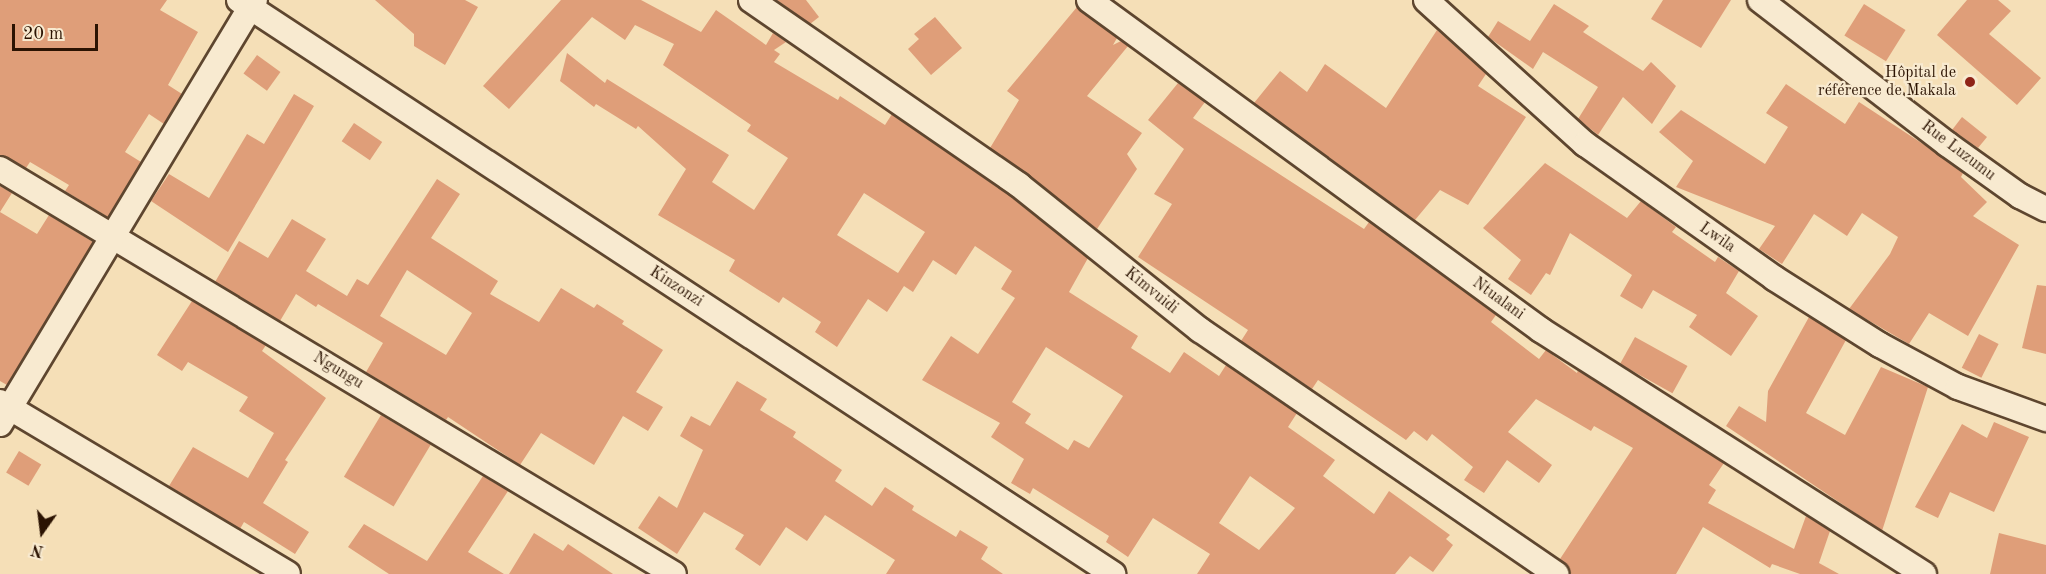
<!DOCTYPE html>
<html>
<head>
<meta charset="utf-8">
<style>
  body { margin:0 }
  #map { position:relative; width:2046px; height:574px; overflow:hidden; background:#f5dfb7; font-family:"Old Standard TT",serif }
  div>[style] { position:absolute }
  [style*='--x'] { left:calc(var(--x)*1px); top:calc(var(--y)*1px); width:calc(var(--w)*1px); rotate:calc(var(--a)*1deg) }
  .building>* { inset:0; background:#df9e79; transform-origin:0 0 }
  .roads { filter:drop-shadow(2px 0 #5e462f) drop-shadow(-2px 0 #5e462f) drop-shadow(0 2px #5e462f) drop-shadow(0 -2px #5e462f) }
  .street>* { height:24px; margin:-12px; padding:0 12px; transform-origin:12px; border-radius:12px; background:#f8ead0 }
  .dots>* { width:16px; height:16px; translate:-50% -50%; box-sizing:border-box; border:3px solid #f8ead0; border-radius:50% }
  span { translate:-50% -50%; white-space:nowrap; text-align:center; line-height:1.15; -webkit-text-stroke:4.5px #f8ead0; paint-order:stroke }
  .poi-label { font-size:16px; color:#2b1302 }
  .right { translate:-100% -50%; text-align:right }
  .street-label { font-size:16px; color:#2b1302 }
  .north { position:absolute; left:12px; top:502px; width:60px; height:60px; -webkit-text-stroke:4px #f8ead0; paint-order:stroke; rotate:194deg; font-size:16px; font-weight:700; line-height:24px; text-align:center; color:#2b1302 }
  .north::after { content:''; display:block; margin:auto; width:21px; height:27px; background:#2b1302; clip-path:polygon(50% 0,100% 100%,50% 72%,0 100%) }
  .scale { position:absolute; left:12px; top:24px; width:86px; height:27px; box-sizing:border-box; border:3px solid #2b1302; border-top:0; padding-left:8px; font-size:18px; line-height:21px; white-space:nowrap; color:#2b1302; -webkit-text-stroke:4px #f8ead0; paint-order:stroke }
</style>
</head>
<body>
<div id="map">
  <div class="building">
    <i style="clip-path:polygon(0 0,167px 0,160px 10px,198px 32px,168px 85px,182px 94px,164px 124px,149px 114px,125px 152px,141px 162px,108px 217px,65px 191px,69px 185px,30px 162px,26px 168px,0 155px)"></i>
    <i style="clip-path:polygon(375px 0,465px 0,478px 7px,445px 65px,414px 46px,414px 34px)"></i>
    <i style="clip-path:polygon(evenodd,561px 0,641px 0,701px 32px,716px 10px,766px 45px,773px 33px,786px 42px,774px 50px,780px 54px,774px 62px,838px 100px,840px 96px,885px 125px,892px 114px,1010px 196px,1088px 258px,1069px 292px,1138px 336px,1131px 348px,1170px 373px,1184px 352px,1219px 376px,1226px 365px,1297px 413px,1288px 427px,1335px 460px,1323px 476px,1374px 514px,1389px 491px,1450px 535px,1446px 539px,1453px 545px,1433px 572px,1410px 556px,1395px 574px,1197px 574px,1210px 554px,1153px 518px,1128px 557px,1106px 542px,1109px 536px,1033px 488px,1030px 494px,1011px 483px,1024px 459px,991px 437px,1000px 423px,922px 380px,951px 336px,978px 354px,1015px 298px,1001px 289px,1012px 271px,975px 246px,956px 275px,933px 260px,913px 292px,904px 286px,887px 312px,868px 299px,837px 347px,815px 332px,821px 322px,783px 297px,779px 303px,729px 271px,735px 260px,658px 215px,686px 169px,638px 126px,636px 129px,596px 104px,594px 107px,560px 81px,567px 53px,605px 83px,607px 79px,729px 155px,712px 182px,754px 210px,788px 158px,747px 131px,751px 125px,663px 65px,674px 44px,635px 25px,625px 40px,592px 17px,509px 109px,483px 86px,561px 0,864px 193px,925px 232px,898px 273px,837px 235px,864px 193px,561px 0,1046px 347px,1123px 396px,1089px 448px,1074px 440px,1068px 450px,1025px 423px,1031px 414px,1012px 402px,1046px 347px,561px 0,1250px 476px,1295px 508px,1259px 550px,1219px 523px,1250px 476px)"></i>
    <i style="clip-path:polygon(777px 0,806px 0,819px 17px,810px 24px)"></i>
    <i style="clip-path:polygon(1663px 0,1731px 0,1701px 48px,1651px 19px)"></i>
    <i style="clip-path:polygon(1967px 0,1998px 0,2011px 11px,1989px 34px,2041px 78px,2017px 105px,1937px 35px)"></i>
    <i style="clip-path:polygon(1554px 4px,1589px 26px,1583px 32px,1643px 71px,1651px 62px,1676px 86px,1652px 124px,1623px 97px,1598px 135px,1578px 119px,1598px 87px,1543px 52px,1533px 69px,1488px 37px,1498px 21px,1530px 41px)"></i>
    <i style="left:1864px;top:4px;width:49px;height:37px;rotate:32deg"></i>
    <i style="clip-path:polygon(1077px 7px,1117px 38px,1113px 45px,1121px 41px,1128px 46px,1087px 96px,1142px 133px,1127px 154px,1137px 169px,1097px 229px,990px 148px,1019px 100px,1007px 91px)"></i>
    <i style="clip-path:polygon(935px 17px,962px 48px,931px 75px,908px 49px,919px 39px,914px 34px)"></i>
    <i style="clip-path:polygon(1437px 30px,1486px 74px,1478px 86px,1526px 117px,1468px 205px,1440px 190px,1415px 220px,1254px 103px,1280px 71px,1307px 92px,1325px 64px,1386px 108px)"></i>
    <i style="left:257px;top:55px;width:29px;height:23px;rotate:36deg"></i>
    <i style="clip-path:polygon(1178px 83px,1205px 102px,1193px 118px,1364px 229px,1369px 222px,1496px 315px,1491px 322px,1539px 359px,1546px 350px,1577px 373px,1578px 370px,1724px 463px,1709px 485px,1716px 490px,1708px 503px,1794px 549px,1806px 516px,1830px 531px,1819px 563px,1839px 574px,1800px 574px,1772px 564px,1770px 568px,1703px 527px,1676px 574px,1571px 574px,1560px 559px,1633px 448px,1594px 426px,1591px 431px,1536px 399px,1508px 432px,1552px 465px,1539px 483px,1507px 460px,1484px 493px,1464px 480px,1473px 467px,1432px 434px,1427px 441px,1414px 431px,1406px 440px,1318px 380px,1312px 389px,1241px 341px,1248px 330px,1138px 257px,1172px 204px,1154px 194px,1184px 149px,1148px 120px)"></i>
    <i style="clip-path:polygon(1786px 84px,1845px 124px,1859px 102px,1926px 146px,1963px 173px,1961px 177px,1987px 202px,1973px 216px,2019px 245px,1968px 336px,1929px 313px,1909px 344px,1849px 309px,1890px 254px,1898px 237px,1862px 213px,1847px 236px,1814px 214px,1782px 264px,1759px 249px,1775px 226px,1676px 187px,1693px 161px,1659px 132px,1681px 110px,1765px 164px,1788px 127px,1766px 113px)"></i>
    <i style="clip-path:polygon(294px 94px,314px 106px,228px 252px,151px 201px,169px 174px,209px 198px,247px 134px,264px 144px)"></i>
    <i style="clip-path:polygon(1962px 117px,1987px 137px,1978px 148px,1952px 130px)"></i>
    <i style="left:354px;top:123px;width:34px;height:22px;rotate:34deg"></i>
    <i style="clip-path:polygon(1545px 163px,1627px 218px,1641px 201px,1676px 227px,1672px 232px,1715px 262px,1718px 257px,1739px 271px,1726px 293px,1758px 316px,1731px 356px,1689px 327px,1697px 315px,1653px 290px,1642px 309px,1620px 296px,1632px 275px,1570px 233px,1550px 275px,1546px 273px,1531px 295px,1508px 279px,1521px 260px,1483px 228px)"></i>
    <i style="clip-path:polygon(evenodd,437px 179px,460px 194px,431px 238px,498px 281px,490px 294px,539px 322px,561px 288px,594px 308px,597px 304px,624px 321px,622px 324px,663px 350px,636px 392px,663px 407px,648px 431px,623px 416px,594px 465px,541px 433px,520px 465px,448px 417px,446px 420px,366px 372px,383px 343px,318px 304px,316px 307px,296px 294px,280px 321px,215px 282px,239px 241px,268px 258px,292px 219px,326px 239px,306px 271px,347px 296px,357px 279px,368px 285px,437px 179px,407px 270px,472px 313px,446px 355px,380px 316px,407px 270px)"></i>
    <i style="clip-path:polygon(0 186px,12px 193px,0 212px,37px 234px,49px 215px,93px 242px,7px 385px,0 381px)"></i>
    <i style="clip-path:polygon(2037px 285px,2046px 286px,2046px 354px,2022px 348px)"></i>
    <i style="clip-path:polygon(192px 301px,266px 345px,262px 351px,326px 398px,285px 460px,288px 462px,263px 503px,309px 532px,295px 554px,244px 522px,240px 529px,169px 486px,193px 447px,248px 478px,274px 433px,239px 411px,248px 397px,188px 362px,182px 371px,157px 355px)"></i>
    <i style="clip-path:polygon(1809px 317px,1846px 340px,1806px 413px,1845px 435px,1881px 367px,1928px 387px,1882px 531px,1726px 426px,1739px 406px,1766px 422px,1768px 391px)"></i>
    <i style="left:1979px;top:334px;width:22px;height:38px;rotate:27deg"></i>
    <i style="left:1635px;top:337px;width:60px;height:31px;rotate:29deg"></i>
    <i style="clip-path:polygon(737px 381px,767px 399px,760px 410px,796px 432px,793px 437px,842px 470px,835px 481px,872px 506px,885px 487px,914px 506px,912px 510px,956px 537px,960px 530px,988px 547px,981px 559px,1003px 574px,886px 574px,895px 560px,825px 515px,807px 541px,786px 527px,760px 566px,735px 549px,744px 535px,704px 512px,677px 554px,638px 528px,659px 496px,677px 508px,703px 450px,680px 436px,691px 416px,710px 426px)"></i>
    <i style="left:381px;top:415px;width:58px;height:72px;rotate:31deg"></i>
    <i style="clip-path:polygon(1994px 422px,2029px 437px,1994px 512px,1950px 492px,1938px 518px,1915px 507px,1962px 424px,1987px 438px)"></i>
    <i style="left:19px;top:451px;width:26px;height:25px;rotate:31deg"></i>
    <i style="clip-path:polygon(483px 476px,508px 491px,468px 552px,504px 574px,389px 574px,348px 547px,364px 524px,427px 561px)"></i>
    <i style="clip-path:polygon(534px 533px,563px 551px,568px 544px,613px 574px,509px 574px)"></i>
    <i style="clip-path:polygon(1999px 533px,2046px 545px,2046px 574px,1990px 574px)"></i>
  </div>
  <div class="roads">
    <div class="street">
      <i style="--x:239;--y:0;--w:1046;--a:33.29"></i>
      <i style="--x:751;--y:0;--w:326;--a:34.6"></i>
      <i style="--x:1019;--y:185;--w:232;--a:38.7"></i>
      <i style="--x:1200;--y:330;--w:432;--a:34.4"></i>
      <i style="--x:1089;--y:0;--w:560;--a:36.13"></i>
      <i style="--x:1541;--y:330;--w:454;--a:32.5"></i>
      <i style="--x:1426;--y:0;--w:215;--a:42.2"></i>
      <i style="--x:1585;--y:144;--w:232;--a:35.3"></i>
      <i style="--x:1774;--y:278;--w:125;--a:32.3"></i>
      <i style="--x:1880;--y:345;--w:89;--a:28.3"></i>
      <i style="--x:1958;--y:387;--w:94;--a:20"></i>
      <i style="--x:1760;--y:0;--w:236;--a:37.6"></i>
      <i style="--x:1947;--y:144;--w:90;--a:35.5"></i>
      <i style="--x:2020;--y:196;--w:29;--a:27"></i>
      <i style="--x:0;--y:169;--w:786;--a:31"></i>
      <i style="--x:0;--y:402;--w:335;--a:30.8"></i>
      <i style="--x:0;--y:424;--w:495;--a:-59"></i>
    </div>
  </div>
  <div class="dots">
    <i style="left:1970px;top:82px;background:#8f2418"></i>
  </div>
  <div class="poi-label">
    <span class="right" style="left:1956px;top:82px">Hôpital de<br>référence de Makala</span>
  </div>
  <div class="street-label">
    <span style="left:1958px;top:151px;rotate:37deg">Rue Luzumu</span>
    <span style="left:1717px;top:238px;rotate:35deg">Lwila</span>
    <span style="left:676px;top:287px;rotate:33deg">Kinzonzi</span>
    <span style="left:1151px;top:291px;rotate:39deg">Kimvuidi</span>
    <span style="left:1498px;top:299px;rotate:36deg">Ntualani</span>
    <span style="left:338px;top:371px;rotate:31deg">Ngungu</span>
  </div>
  <div class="north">N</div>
  <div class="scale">20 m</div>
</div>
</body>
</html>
